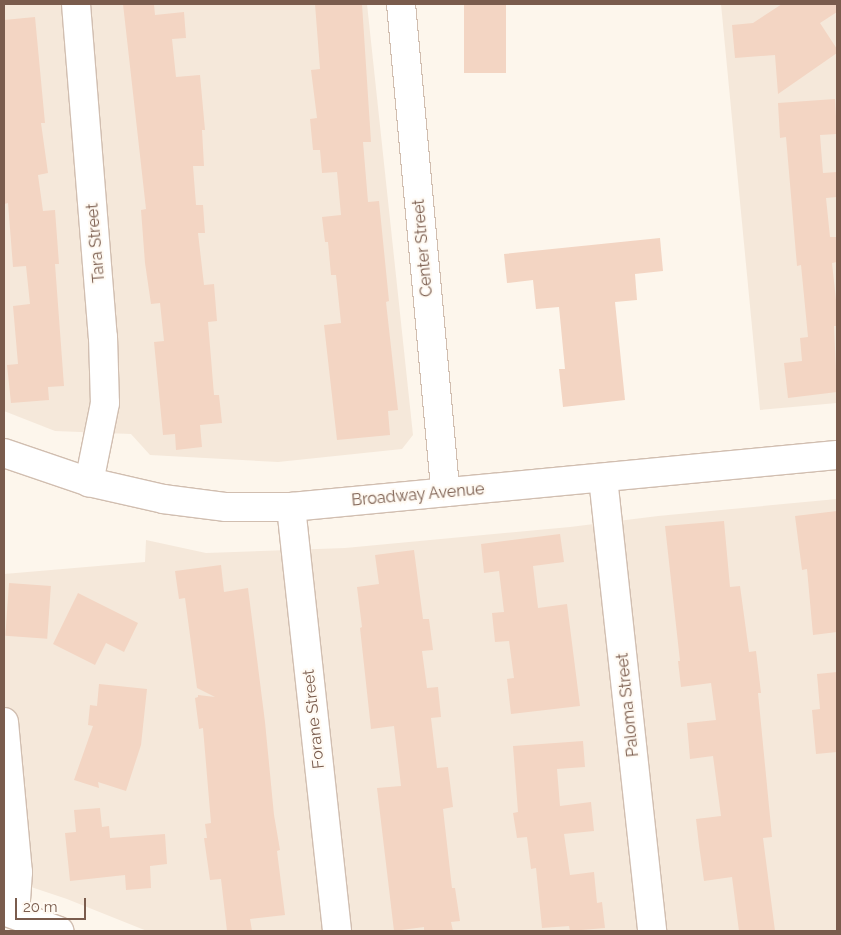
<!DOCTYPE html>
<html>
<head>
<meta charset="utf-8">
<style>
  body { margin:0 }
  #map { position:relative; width:841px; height:935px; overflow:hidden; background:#fdf6ec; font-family:Raleway,sans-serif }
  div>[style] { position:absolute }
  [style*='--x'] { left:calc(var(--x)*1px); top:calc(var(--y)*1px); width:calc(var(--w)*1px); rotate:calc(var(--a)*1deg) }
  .residential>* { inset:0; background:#f5e8da }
  .building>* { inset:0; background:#f3d5c3; transform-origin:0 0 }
  .roads { filter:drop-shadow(1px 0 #d1beb0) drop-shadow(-1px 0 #d1beb0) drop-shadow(0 1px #d1beb0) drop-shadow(0 -1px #d1beb0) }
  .minor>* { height:28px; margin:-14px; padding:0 14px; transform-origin:14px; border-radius:14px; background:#fff }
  span { translate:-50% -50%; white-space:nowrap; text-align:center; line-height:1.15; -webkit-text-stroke:4px #fffaf3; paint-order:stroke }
  .street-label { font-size:16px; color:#7a5c4d }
  .frame { position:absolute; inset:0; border:5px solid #7a5c4d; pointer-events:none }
  .scale { position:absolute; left:15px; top:898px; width:71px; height:22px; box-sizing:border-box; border:2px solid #7a5c4d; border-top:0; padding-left:6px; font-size:15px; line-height:18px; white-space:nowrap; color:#7a5c4d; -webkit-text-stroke:4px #fffaf3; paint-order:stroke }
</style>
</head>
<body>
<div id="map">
  <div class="residential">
    <i style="clip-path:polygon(4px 4px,367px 4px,413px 435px,402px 449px,278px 462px,150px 455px,131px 434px,55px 431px,4px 411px)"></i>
    <i style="clip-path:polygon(721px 4px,837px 4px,837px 403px,760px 410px)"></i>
    <i style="clip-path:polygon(837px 499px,837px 931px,147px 931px,67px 899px,4px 878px,4px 574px,145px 562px,146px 540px,206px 553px,345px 548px,570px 527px,658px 516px)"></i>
  </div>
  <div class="building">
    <i style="clip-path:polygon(123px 4px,154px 4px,155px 15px,184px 12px,186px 38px,172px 39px,176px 77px,200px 75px,205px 130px,202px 130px,204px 166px,193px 166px,196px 205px,203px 205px,205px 233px,198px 233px,204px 285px,214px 284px,217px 321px,208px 322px,214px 395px,219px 395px,222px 423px,200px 425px,202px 447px,176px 450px,175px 434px,163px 435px,154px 342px,164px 341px,160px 303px,151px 304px,145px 263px,141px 210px,146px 209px)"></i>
    <i style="clip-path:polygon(315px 4px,362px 4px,371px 142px,363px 142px,368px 202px,379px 201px,389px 301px,386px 302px,398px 410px,388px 411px,390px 435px,337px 440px,324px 325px,341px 323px,336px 275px,331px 275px,328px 242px,325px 242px,322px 217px,341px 215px,337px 172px,322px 173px,320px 150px,313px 150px,310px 119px,317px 118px,311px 70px,320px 69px)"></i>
    <i style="left:464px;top:4px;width:42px;height:69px"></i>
    <i style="clip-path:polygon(782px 4px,837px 4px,837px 12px,820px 23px,837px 49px,837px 53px,778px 94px,775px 55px,735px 58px,732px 25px,753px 23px)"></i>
    <i style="clip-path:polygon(35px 17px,45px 123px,41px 123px,48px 173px,38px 175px,43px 211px,55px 210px,59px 264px,55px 264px,64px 386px,48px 387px,49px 400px,11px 403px,7px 365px,18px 364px,13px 306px,30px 304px,26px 266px,13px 267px,8px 203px,4px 204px,4px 20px)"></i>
    <i style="clip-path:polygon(835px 99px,837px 134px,820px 135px,823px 173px,837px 172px,837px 197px,826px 198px,830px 237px,837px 237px,837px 262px,832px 263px,837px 309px,837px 326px,834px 326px,837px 392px,788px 398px,784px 363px,802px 361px,800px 338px,808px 337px,801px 265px,797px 266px,786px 137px,780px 138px,778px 103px)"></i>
    <i style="clip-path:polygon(660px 238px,663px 271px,635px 274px,637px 300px,615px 302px,625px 400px,563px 407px,559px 369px,565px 369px,559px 307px,536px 309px,533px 280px,507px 283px,504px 254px)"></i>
    <i style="clip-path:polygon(837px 511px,837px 632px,813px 635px,807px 569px,802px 570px,795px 516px)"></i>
    <i style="clip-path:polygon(724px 521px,730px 587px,740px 586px,749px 652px,756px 651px,761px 693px,758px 693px,772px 837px,763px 838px,775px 931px,739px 931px,732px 877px,704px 881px,699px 845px,696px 819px,721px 816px,713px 756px,690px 759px,687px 723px,716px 720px,711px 683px,681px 687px,678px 661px,680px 661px,665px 526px)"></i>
    <i style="clip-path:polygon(560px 534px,564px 562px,533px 566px,538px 608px,567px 604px,580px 706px,511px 714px,507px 679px,514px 678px,509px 641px,495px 642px,492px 613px,504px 612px,499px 571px,484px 573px,481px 544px)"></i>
    <i style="clip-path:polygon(414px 550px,423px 619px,429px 619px,433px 650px,422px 651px,427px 688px,438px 687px,441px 717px,431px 718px,437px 768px,448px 767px,453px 807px,443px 809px,452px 888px,455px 888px,460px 921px,451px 922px,453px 931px,424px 931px,424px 927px,394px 931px,377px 788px,401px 786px,394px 726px,371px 729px,360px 628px,362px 627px,357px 587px,379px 584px,375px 555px)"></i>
    <i style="clip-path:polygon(221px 565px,224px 592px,248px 588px,265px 722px,274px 815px,280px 850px,277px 851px,285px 915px,250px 919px,252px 931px,227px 931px,221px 879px,210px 880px,204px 838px,207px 838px,205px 824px,211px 823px,203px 728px,199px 729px,195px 698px,198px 697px,198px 695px,215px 697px,197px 688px,185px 598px,179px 599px,175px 571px)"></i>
    <i style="left:9px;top:583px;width:42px;height:53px;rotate:4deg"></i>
    <i style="clip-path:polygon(78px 593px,138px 623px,124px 652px,106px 643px,95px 665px,53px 644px)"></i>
    <i style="clip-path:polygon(837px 672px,837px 752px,816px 754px,812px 710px,820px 709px,817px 674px)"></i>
    <i style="clip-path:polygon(99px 684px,147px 689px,141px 745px,126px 791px,98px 782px,99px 788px,74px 780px,93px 726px,88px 725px,90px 705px,97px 706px)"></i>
    <i style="clip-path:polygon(583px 741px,585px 767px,557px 769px,560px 806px,591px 802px,594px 831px,564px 834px,570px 875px,594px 872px,597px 903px,602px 902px,605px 928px,570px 931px,569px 926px,542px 928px,536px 868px,531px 869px,527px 837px,517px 838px,513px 813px,518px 812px,513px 746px)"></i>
    <i style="clip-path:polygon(100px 808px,102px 827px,109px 826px,110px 838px,165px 834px,167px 864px,150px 866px,151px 888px,126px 890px,125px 875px,70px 881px,65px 833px,76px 832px,74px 810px)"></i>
  </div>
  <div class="roads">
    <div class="minor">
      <i style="--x:76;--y:4;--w:334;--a:85.4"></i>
      <i style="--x:103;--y:337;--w:66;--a:88.3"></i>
      <i style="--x:105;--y:403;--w:81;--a:101.4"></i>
      <i style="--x:401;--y:4;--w:490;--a:84.8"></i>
      <i style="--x:4;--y:453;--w:90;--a:18.8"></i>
      <i style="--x:89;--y:482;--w:76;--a:12.9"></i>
      <i style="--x:163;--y:499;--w:64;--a:7.2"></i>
      <i style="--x:226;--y:507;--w:65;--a:0"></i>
      <i style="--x:291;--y:507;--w:548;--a:-5.44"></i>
      <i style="--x:603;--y:478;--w:456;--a:83.8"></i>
      <i style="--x:291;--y:507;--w:426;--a:83.8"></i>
      <i style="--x:4;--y:722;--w:151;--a:84.7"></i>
      <i style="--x:18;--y:872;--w:42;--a:94.1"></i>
      <i style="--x:4;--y:911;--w:59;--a:20"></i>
    </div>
  </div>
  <div class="street-label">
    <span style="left:96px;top:243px;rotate:-95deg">Tara Street</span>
    <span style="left:423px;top:248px;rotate:-95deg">Center Street</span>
    <span style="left:418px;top:495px;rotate:-5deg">Broadway Avenue</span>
    <span style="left:628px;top:705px;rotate:-96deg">Paloma Street</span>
    <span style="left:314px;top:719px;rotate:-96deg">Forane Street</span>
  </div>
  <div class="frame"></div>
  <div class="scale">20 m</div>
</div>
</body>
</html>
